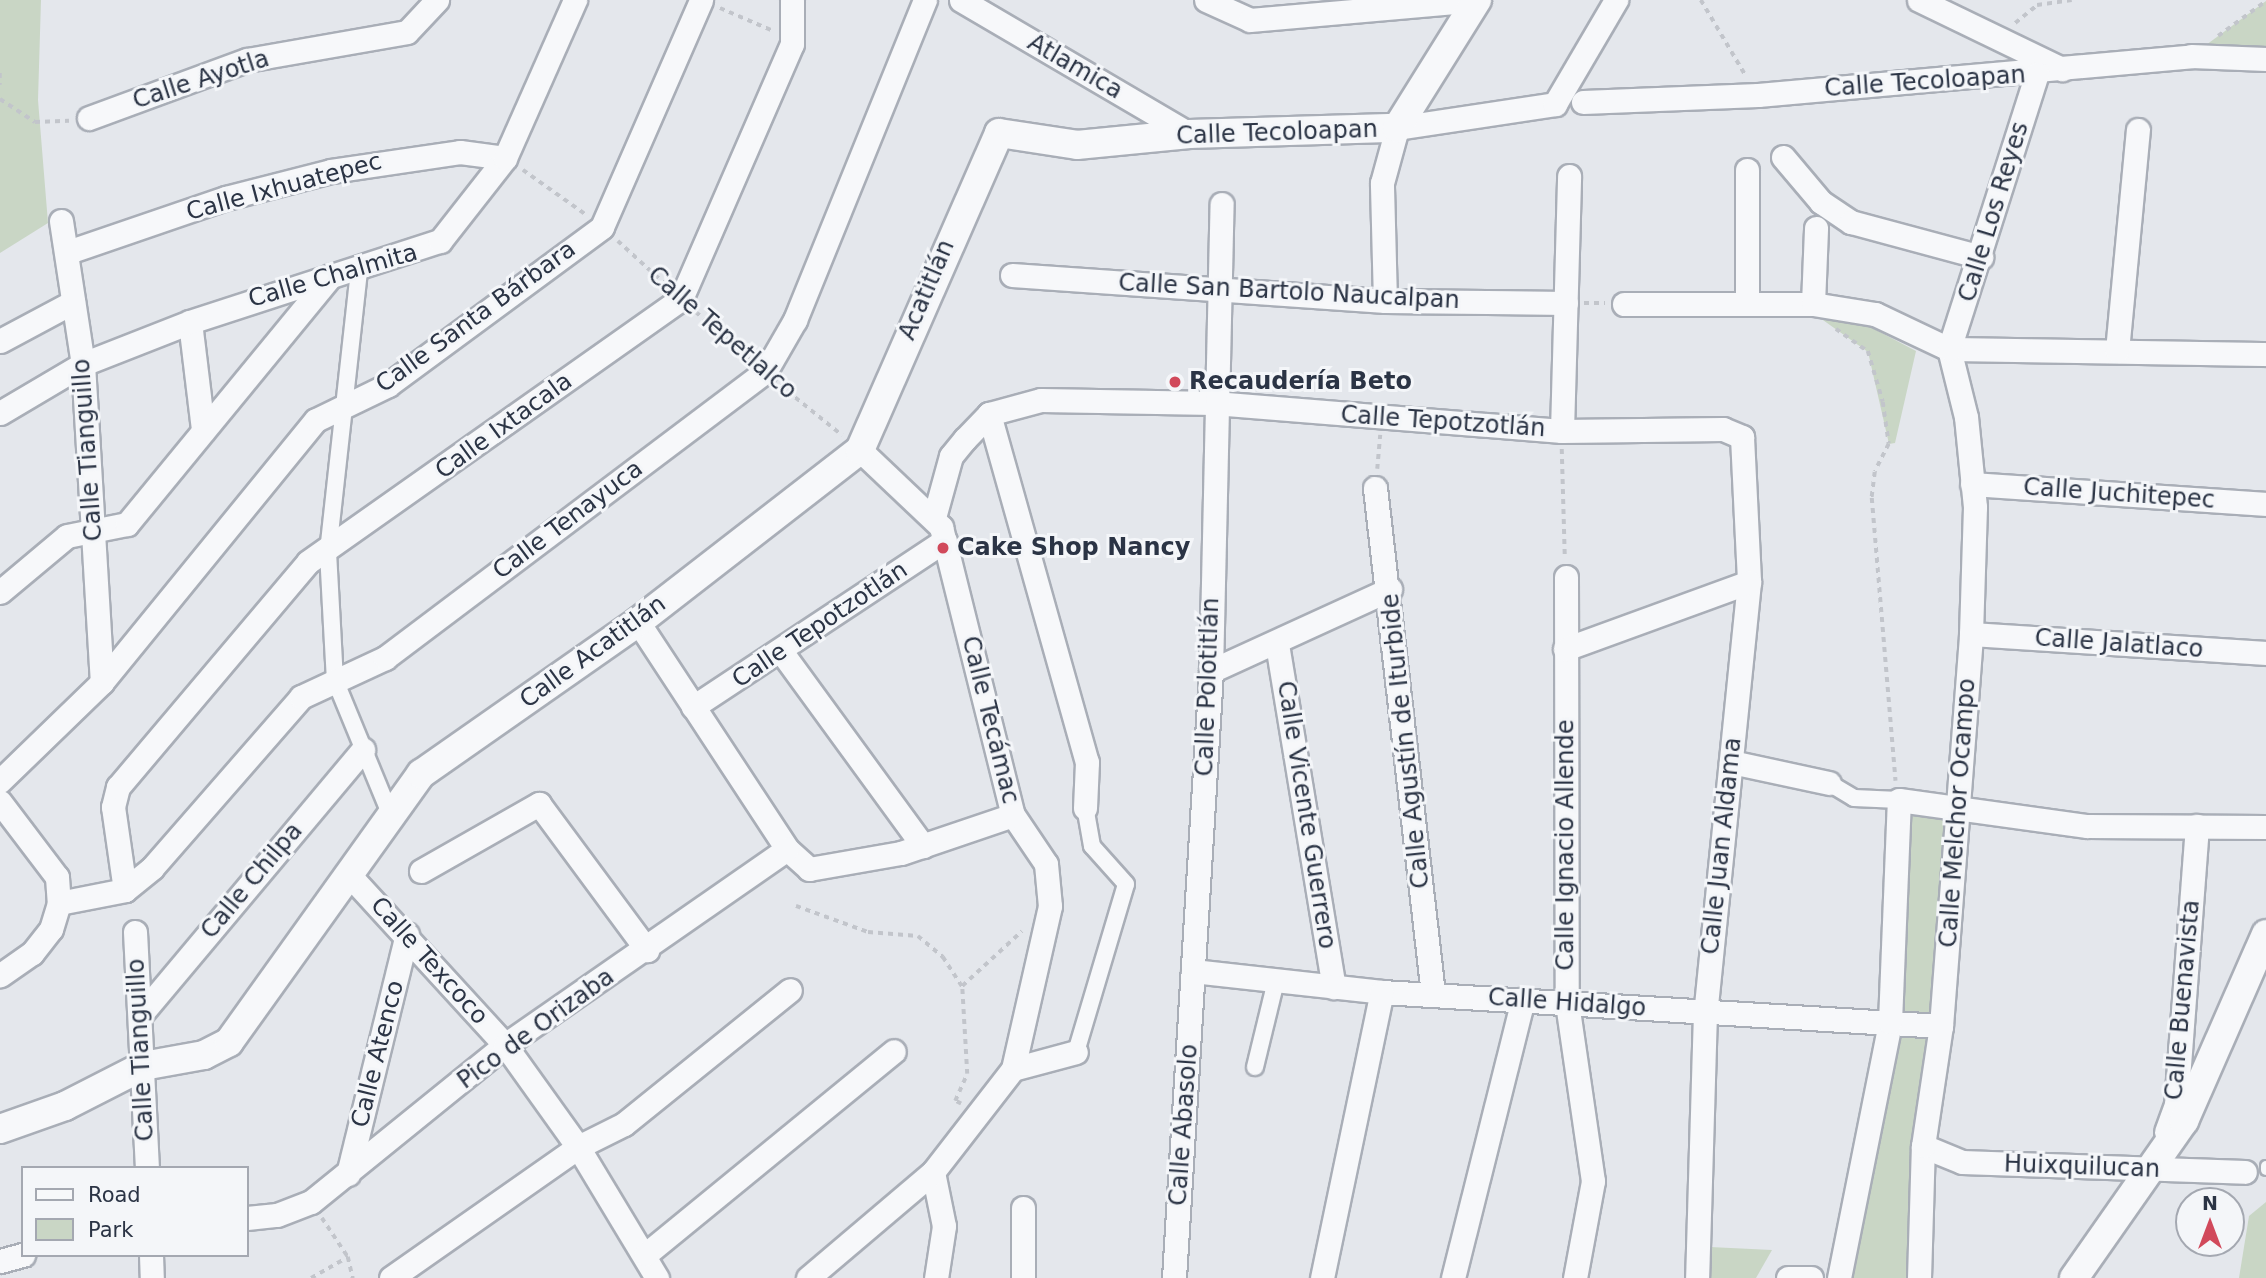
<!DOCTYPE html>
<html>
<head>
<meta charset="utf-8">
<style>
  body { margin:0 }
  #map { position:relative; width:2266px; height:1278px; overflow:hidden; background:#e4e7ec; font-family:"DejaVu Sans",sans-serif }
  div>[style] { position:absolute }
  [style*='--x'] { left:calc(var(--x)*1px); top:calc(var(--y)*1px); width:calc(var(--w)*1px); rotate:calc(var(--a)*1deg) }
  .green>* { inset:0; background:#c9d6c5 }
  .path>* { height:3.5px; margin-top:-1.75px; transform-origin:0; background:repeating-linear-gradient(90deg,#c2c5cb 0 5px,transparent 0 10px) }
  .roads { filter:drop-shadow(2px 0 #a9aeb7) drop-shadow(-2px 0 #a9aeb7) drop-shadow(0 2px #a9aeb7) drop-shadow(0 -2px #a9aeb7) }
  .service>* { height:10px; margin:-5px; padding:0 5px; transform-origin:5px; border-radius:5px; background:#f7f8fa }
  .pedestrian>* { height:16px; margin:-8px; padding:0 8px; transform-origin:8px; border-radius:8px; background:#f7f8fa }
  .minor>* { height:23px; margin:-11.5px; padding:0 11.5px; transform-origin:11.5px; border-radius:11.5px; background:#f7f8fa }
  .tertiary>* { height:28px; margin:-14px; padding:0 14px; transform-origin:14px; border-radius:14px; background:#f7f8fa }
  .dots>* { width:19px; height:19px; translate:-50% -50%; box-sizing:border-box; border:4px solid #f4f6f9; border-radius:50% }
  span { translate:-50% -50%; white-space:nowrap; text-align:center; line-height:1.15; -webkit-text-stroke:6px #f4f6f9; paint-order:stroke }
  .street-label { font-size:24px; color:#2b3445 }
  .poi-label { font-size:24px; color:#2b3445; font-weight:700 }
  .left { translate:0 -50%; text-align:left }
  .legend { position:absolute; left:21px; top:1166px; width:228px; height:91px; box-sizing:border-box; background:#f4f6f9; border:2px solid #a4a8b1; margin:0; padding:9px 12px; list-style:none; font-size:21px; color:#2b3445 }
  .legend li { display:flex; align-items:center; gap:14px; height:35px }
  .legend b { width:35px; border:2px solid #a4a8b1 }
  .north { position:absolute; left:2175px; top:1187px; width:70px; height:70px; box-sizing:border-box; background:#f4f6f9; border:2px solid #a4a8b1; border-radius:50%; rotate:0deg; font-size:19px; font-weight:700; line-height:28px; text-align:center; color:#2b3445 }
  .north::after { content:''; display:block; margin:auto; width:24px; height:32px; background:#d1495b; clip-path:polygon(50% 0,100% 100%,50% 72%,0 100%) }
</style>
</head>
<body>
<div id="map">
  <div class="green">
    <i style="clip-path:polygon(0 0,41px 0,38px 100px,48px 223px,0 253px)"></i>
    <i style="clip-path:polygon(2266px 1px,2266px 59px,2191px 56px)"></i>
    <i style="clip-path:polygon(1813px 313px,1857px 320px,1916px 351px,1895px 443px,1889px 444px,1868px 352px)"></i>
    <i style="clip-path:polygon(1899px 800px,1959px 810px,1919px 1278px,1839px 1278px,1890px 1022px)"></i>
    <i style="clip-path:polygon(2266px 1202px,2266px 1278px,2239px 1278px,2249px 1216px)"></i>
    <i style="clip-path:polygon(1710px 1247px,1772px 1250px,1756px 1278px,1709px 1278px)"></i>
  </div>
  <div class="path">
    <i style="--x:1701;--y:0;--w:88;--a:59.4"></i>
    <i style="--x:720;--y:8;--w:56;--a:23.3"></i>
    <i style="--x:2015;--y:23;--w:28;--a:-39"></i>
    <i style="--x:2037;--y:5;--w:35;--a:-8"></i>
    <i style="--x:2218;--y:36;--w:59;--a:-36.1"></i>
    <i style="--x:0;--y:73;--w:12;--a:90"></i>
    <i style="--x:0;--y:99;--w:42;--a:33.3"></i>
    <i style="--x:35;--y:122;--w:34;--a:-2"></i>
    <i style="--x:523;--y:170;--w:76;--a:35.4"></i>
    <i style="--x:618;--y:241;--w:65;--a:42.5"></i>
    <i style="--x:1584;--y:303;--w:21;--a:0"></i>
    <i style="--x:696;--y:312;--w:72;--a:41.6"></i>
    <i style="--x:1836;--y:329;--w:39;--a:35"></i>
    <i style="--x:1868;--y:351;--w:53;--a:73.6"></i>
    <i style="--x:1883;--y:402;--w:42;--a:81.9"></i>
    <i style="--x:1889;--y:444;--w:31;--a:117"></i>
    <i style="--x:1875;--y:472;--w:26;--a:97"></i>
    <i style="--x:1872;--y:498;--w:284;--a:85.2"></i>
    <i style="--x:780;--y:385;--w:80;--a:38.9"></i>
    <i style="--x:1562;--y:449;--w:108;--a:88.4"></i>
    <i style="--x:1377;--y:469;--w:34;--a:-85"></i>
    <i style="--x:796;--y:906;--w:77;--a:19.9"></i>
    <i style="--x:868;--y:932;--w:50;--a:4.6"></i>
    <i style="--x:918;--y:936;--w:33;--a:40"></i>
    <i style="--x:943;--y:957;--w:35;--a:57"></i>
    <i style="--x:961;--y:1104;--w:7;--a:-153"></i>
    <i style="--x:955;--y:1101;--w:30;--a:-66"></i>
    <i style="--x:967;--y:1074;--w:88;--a:-93.3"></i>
    <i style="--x:962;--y:986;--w:81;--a:-42.5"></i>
    <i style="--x:322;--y:1218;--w:47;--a:56.3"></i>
    <i style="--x:348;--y:1257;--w:22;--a:77"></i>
    <i style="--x:311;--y:1278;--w:43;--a:-29.6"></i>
  </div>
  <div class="roads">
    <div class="service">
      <i style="--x:2266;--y:1170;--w:4;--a:-90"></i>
    </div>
    <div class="pedestrian">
      <i style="--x:359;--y:271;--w:283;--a:96.3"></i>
      <i style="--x:328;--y:552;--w:128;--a:86.9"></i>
      <i style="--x:335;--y:680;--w:142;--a:67.6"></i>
      <i style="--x:1829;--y:783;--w:29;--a:31"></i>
      <i style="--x:1854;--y:798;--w:45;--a:2.5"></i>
      <i style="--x:1076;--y:1052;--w:175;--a:-73.4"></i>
      <i style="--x:1126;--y:884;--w:51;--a:-131.8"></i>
      <i style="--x:1092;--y:846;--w:39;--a:-100"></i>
      <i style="--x:1255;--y:1067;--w:89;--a:-76.3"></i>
    </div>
    <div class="minor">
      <i style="--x:961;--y:0;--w:264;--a:30.4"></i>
      <i style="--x:1206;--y:0;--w:48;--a:24.4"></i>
      <i style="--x:1250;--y:20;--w:228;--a:-5"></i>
      <i style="--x:1919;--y:0;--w:159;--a:25.8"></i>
      <i style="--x:1583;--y:102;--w:175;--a:-2.3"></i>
      <i style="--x:1758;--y:95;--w:435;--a:-5.1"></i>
      <i style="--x:2191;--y:56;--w:75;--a:2.3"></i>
      <i style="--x:89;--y:118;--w:168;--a:-20.2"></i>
      <i style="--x:247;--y:60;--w:162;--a:-9.9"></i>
      <i style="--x:407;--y:32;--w:44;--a:-46.8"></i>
      <i style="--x:1783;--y:157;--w:59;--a:49.8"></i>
      <i style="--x:1821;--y:202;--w:36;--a:34"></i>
      <i style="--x:1851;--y:222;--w:135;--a:15.1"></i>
      <i style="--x:1747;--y:170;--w:133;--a:90"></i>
      <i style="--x:61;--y:221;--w:145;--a:81.3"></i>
      <i style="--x:83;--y:364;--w:319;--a:86.6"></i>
      <i style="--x:68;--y:252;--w:167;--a:-18.9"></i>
      <i style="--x:226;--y:198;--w:108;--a:-14.4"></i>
      <i style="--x:331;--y:171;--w:130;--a:-8.4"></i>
      <i style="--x:460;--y:152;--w:45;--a:7.6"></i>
      <i style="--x:1012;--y:275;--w:374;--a:4"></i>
      <i style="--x:1385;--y:301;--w:181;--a:0.6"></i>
      <i style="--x:1385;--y:301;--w:118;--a:-91.5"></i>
      <i style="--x:1382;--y:183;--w:57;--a:-74.7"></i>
      <i style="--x:1397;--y:128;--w:160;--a:-8.6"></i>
      <i style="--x:1555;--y:104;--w:121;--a:-59.6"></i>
      <i style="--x:1624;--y:304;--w:189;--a:0"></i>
      <i style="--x:1813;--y:304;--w:63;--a:9.2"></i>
      <i style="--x:1875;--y:314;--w:82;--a:25.3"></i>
      <i style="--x:1949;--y:349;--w:317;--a:0.9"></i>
      <i style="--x:1813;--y:304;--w:76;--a:-87.7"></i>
      <i style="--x:190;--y:322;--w:109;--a:83.1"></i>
      <i style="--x:0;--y:341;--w:83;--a:-28.1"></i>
      <i style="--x:2117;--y:351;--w:222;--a:-84.6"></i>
      <i style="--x:0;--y:413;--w:96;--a:-30.6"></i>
      <i style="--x:83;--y:364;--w:115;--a:-21.4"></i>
      <i style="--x:190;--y:322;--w:263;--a:-18"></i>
      <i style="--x:440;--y:241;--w:105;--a:-51.9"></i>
      <i style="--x:505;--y:158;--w:173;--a:-66.1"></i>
      <i style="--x:989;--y:414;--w:362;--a:74.3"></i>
      <i style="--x:1087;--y:762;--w:46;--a:92.5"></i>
      <i style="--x:1562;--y:431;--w:255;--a:-88.4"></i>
      <i style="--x:860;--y:450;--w:112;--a:43.5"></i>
      <i style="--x:941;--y:527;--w:297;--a:76"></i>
      <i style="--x:1013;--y:815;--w:59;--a:56"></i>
      <i style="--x:1046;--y:864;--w:42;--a:84.6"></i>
      <i style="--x:1050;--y:906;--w:167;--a:102.8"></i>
      <i style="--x:1972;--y:484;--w:295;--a:3.9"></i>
      <i style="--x:1375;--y:488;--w:509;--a:83.46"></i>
      <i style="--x:935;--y:514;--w:60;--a:-74.6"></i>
      <i style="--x:951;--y:456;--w:22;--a:-51"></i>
      <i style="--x:965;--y:439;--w:35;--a:-46"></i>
      <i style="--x:989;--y:414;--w:54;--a:-15.1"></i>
      <i style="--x:1041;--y:400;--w:173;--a:1"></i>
      <i style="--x:1214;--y:403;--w:349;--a:4.6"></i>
      <i style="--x:1562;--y:431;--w:161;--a:-0.7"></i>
      <i style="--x:1723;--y:429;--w:21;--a:23"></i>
      <i style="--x:1742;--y:437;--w:145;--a:87.2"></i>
      <i style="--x:1749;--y:582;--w:432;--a:95.8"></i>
      <i style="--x:1705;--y:1012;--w:266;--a:91.7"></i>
      <i style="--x:1566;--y:577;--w:426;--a:89.9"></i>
      <i style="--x:1567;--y:1003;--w:180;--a:81.7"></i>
      <i style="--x:1593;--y:1181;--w:99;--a:100.5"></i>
      <i style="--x:0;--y:592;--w:87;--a:-39.9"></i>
      <i style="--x:67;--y:536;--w:61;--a:-11.3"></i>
      <i style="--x:127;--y:524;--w:321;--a:-50.6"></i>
      <i style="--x:638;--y:622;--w:272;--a:56.7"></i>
      <i style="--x:787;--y:849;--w:30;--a:42"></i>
      <i style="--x:809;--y:869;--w:93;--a:-9.9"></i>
      <i style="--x:901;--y:853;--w:118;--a:-18.7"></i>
      <i style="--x:1971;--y:634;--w:296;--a:3.7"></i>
      <i style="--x:1277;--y:644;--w:348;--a:80.6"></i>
      <i style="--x:1565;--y:649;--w:196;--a:-20"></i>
      <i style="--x:783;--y:654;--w:238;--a:53.9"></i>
      <i style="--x:1211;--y:671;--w:197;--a:-24.6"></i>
      <i style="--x:693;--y:707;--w:302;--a:-33.5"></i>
      <i style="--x:1731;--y:762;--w:100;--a:12.1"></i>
      <i style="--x:0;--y:781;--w:142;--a:-44.1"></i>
      <i style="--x:102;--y:682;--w:338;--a:-50.8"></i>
      <i style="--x:316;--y:420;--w:80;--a:-25.9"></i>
      <i style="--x:388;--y:385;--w:266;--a:-36.4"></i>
      <i style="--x:602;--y:227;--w:248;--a:-66.4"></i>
      <i style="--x:0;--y:802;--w:94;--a:52.8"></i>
      <i style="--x:57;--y:877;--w:26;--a:86"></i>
      <i style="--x:59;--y:903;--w:27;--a:107"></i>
      <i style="--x:51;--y:929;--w:31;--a:128"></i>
      <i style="--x:32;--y:953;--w:39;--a:145"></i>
      <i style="--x:421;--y:871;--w:136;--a:-29.6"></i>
      <i style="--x:539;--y:804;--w:182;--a:53.5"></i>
      <i style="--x:352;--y:878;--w:226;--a:47.5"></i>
      <i style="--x:505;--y:1045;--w:125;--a:54.4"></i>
      <i style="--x:578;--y:1147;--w:153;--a:58.9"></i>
      <i style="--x:125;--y:890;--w:84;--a:-98.2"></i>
      <i style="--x:113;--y:807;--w:21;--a:-76"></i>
      <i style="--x:118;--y:787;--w:294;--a:-49.8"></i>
      <i style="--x:308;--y:562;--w:456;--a:-35.2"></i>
      <i style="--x:681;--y:299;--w:278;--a:-66.5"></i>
      <i style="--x:792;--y:44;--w:44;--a:-90"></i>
      <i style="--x:59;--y:903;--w:67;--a:-11.1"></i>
      <i style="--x:125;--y:890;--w:35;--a:-39"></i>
      <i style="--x:152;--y:868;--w:227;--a:-48.9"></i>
      <i style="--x:301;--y:697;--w:93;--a:-24.9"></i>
      <i style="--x:385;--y:658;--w:476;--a:-37"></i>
      <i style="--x:765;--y:372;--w:60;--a:-60"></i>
      <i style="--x:795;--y:320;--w:345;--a:-67.9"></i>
      <i style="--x:135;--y:932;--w:236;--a:87.1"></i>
      <i style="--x:1193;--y:971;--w:190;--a:6.3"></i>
      <i style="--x:1382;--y:992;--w:560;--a:3.48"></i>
      <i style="--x:142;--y:1013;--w:344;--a:-50"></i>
      <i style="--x:2166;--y:1132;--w:29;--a:-70"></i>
      <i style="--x:2176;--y:1105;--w:280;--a:-85.7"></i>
      <i style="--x:1923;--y:1146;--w:42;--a:22.3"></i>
      <i style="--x:1962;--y:1162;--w:283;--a:2"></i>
      <i style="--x:933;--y:1172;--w:55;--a:78.5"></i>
      <i style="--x:944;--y:1226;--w:53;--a:98.7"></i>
      <i style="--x:348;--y:1174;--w:247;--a:-76.2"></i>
      <i style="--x:1023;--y:1208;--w:70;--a:90"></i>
      <i style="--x:247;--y:1218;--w:30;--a:-6"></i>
      <i style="--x:277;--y:1215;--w:36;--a:-21"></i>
      <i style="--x:311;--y:1202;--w:250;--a:-39"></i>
      <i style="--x:505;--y:1045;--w:343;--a:-34.8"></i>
      <i style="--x:646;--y:1254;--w:320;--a:-39.3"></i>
      <i style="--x:151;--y:1255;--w:23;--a:88"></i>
      <i style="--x:0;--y:1261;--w:24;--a:-15"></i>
      <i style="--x:391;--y:1278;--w:228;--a:-35"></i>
      <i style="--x:578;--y:1147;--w:51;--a:-26.6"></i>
      <i style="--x:624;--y:1124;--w:213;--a:-38.9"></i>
      <i style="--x:808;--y:1278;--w:164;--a:-40.3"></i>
      <i style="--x:933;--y:1172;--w:130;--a:-52.2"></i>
      <i style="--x:1013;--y:1069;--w:65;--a:-15.1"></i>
      <i style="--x:1174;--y:1278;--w:608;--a:-86.51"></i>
      <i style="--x:1211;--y:671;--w:467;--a:-88.7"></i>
      <i style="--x:1322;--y:1278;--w:292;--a:-78.2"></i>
      <i style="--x:1453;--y:1278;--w:287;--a:-75.9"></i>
      <i style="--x:1788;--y:1278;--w:23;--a:0"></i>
      <i style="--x:1839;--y:1278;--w:261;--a:-78.7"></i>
      <i style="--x:1890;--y:1022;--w:222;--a:-87.7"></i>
      <i style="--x:1899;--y:800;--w:190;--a:7.9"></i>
      <i style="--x:2087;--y:826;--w:179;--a:0.3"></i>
      <i style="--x:1919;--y:1278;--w:132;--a:-88.3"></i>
      <i style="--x:1923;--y:1146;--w:121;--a:-81.5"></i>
      <i style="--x:1941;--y:1026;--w:393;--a:-85.6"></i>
      <i style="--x:1971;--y:634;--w:127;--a:-88.2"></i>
      <i style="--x:1975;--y:507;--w:90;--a:-95.7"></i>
      <i style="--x:1966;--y:417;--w:70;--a:-104"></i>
      <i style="--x:1949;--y:349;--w:289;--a:-72.3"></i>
    </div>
    <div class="tertiary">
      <i style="--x:0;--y:1129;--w:69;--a:-19.5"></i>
      <i style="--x:65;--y:1106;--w:88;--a:-27.1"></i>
      <i style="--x:143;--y:1066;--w:62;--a:-10.2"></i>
      <i style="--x:204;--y:1055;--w:28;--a:-27"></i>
      <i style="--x:229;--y:1042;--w:330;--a:-54.4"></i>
      <i style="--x:421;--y:774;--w:265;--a:-35"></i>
      <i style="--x:638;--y:622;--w:281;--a:-37.8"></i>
      <i style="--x:860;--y:450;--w:346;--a:-66.3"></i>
      <i style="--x:999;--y:133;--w:79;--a:8.7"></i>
      <i style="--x:1077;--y:145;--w:113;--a:-5.6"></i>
      <i style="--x:1189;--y:134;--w:208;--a:-1.7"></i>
      <i style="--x:1397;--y:128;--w:151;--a:-58"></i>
      <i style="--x:2074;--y:1278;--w:192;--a:-55"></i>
      <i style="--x:2184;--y:1121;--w:204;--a:-66.3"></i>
    </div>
  </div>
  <div class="dots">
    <i style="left:1175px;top:382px;background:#d1495b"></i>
    <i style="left:943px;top:548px;background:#d1495b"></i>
  </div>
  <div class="street-label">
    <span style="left:1075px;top:67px;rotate:30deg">Atlamica</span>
    <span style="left:201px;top:80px;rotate:-18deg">Calle Ayotla</span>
    <span style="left:1925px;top:82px;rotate:-4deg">Calle Tecoloapan</span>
    <span style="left:1277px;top:133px;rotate:-2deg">Calle Tecoloapan</span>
    <span style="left:284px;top:187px;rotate:-15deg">Calle Ixhuatepec</span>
    <span style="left:1994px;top:212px;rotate:-73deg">Calle Los Reyes</span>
    <span style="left:333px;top:276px;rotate:-16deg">Calle Chalmita</span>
    <span style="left:927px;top:290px;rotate:-67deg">Acatitlán</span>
    <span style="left:1289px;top:292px;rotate:3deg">Calle San Bartolo Naucalpan</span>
    <span style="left:476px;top:317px;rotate:-36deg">Calle Santa Bárbara</span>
    <span style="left:722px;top:333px;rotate:41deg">Calle Tepetlalco</span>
    <span style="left:1443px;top:422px;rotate:4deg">Calle Tepotzotlán</span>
    <span style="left:504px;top:426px;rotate:-36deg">Calle Ixtacala</span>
    <span style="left:88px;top:450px;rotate:-94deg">Calle Tianguillo</span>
    <span style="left:2119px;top:494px;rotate:4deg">Calle Juchitepec</span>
    <span style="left:568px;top:520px;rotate:-37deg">Calle Tenayuca</span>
    <span style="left:820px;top:625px;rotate:-34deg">Calle Tepotzotlán</span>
    <span style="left:2119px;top:644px;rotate:4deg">Calle Jalatlaco</span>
    <span style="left:593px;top:652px;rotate:-36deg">Calle Acatitlán</span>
    <span style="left:1208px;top:687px;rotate:-88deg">Calle Polotitlán</span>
    <span style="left:990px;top:720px;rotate:76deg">Calle Tecámac</span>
    <span style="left:1406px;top:741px;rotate:-96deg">Calle Agustín de Iturbide</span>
    <span style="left:1958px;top:813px;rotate:-86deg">Calle Melchor Ocampo</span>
    <span style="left:1306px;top:815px;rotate:81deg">Calle Vicente Guerrero</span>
    <span style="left:1566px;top:845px;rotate:-90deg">Calle Ignacio Allende</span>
    <span style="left:1722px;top:846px;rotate:-84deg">Calle Juan Aldama</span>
    <span style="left:252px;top:881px;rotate:-50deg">Calle Chilpa</span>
    <span style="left:429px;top:961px;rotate:48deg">Calle Texcoco</span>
    <span style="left:2183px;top:1000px;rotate:-85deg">Calle Buenavista</span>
    <span style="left:1567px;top:1003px;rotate:4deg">Calle Hidalgo</span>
    <span style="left:536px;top:1029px;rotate:-36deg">Pico de Orizaba</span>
    <span style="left:141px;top:1050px;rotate:-93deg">Calle Tianguillo</span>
    <span style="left:378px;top:1054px;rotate:-76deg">Calle Atenco</span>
    <span style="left:1184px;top:1125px;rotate:-86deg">Calle Abasolo</span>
    <span style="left:2082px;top:1167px;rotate:2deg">Huixquilucan</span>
  </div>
  <div class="poi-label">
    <span class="left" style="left:1189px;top:382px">Recaudería Beto</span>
    <span class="left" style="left:957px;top:548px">Cake Shop Nancy</span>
  </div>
  <ul class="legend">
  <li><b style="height:9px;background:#f7f8fa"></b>Road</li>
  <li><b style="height:19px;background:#c9d6c5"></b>Park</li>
  </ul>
  <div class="north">N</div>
</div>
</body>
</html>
